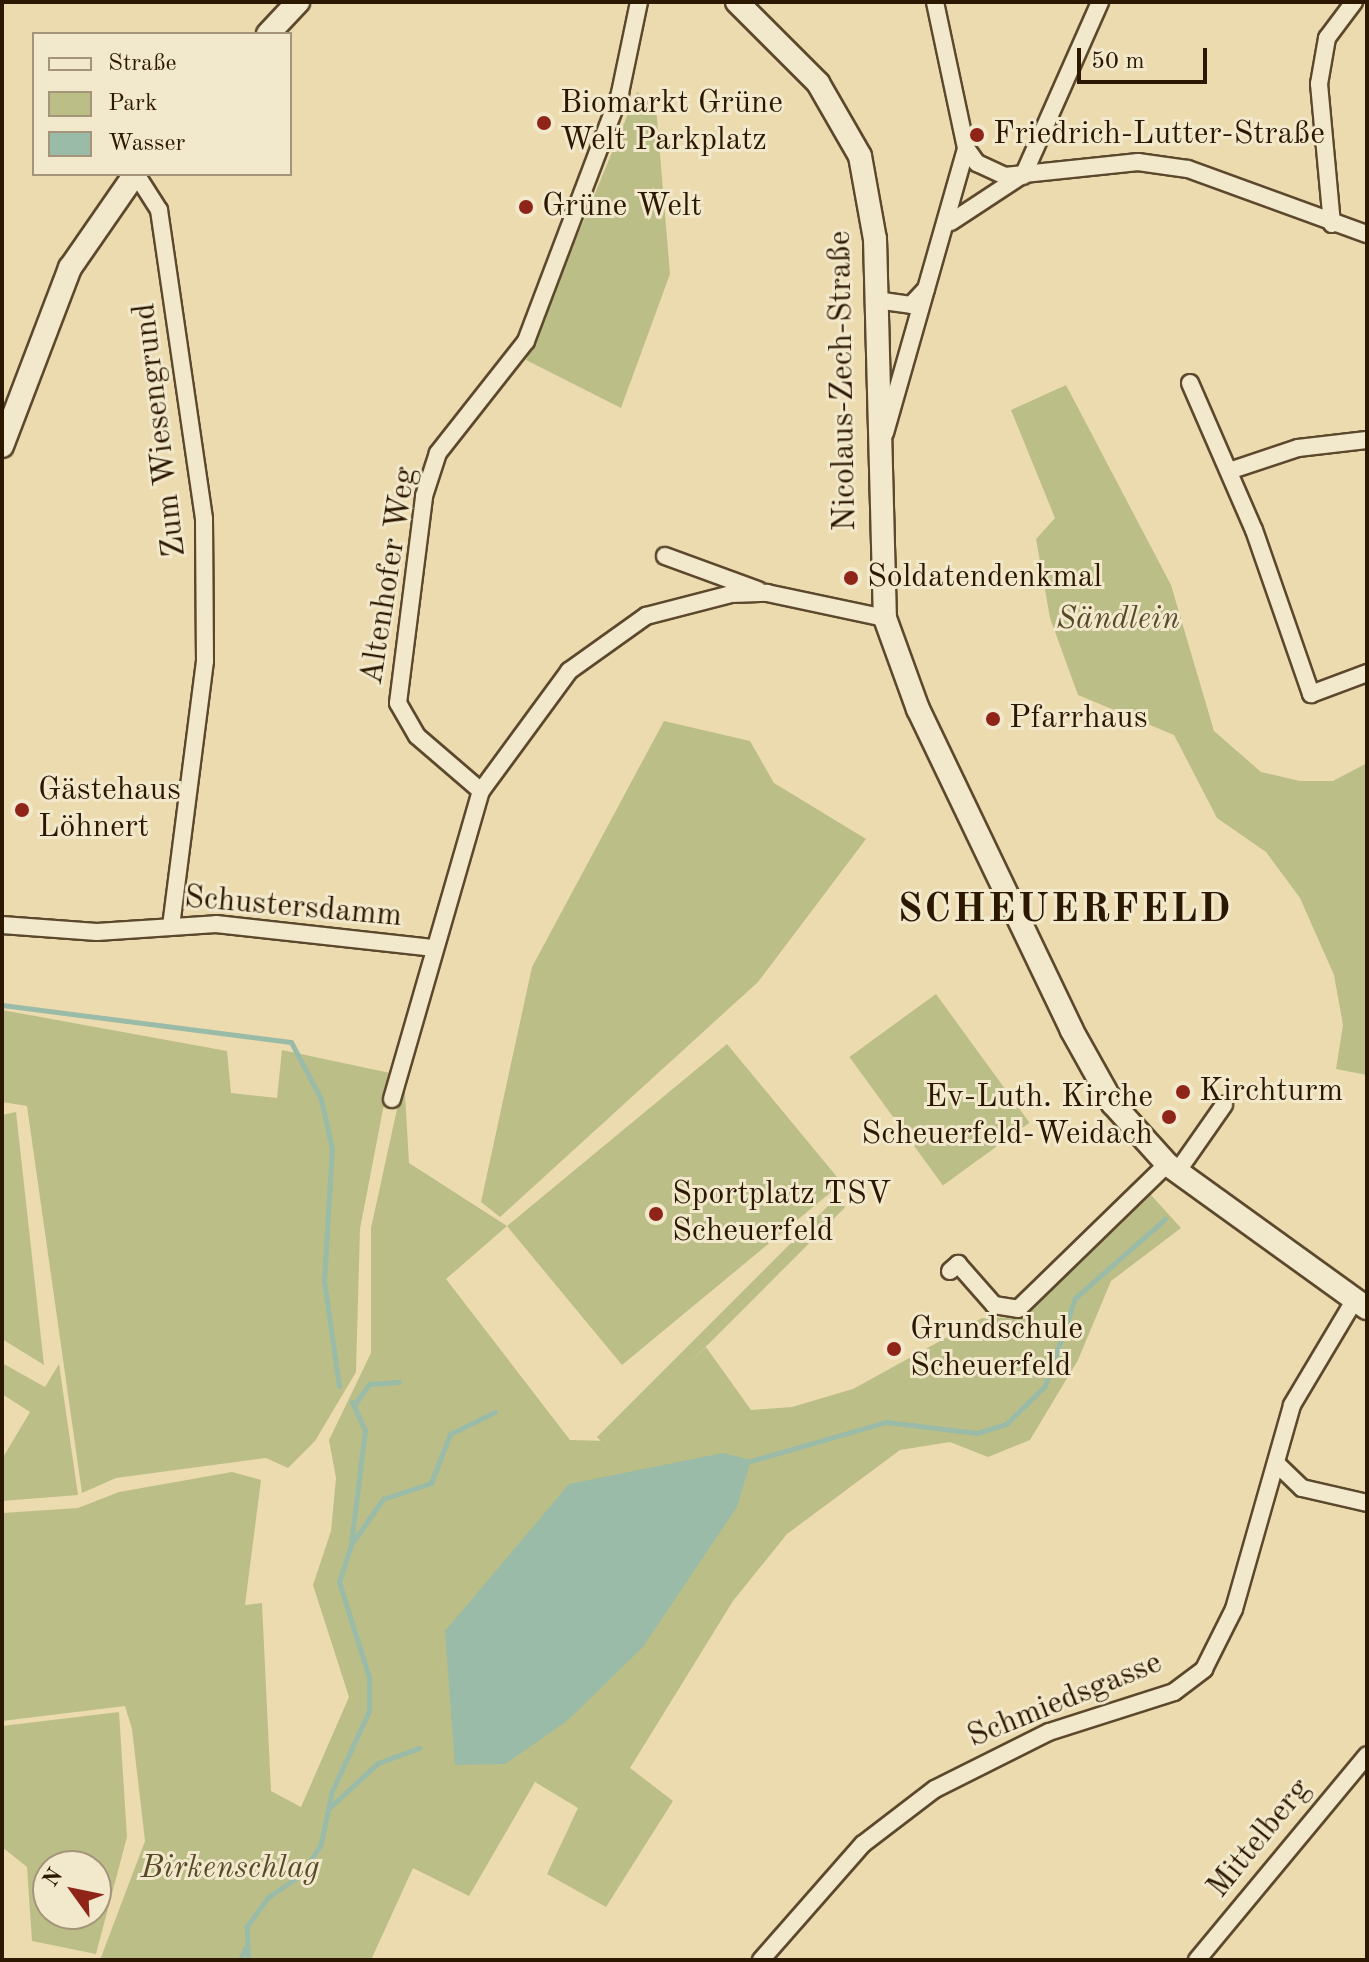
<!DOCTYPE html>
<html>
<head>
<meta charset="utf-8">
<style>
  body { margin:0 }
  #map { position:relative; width:1369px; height:1962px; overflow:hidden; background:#ebdbaf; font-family:"Old Standard TT",serif }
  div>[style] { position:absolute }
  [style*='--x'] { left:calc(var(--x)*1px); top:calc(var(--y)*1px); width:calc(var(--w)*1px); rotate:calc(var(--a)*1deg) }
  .green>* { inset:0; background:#bcbe87; transform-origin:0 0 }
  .water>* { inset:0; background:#99bba7 }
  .stream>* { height:5px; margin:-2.5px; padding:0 2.5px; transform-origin:2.5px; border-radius:2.5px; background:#99bba7 }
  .roads { filter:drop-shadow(2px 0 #5c482c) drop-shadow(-2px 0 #5c482c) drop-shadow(0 2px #5c482c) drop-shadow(0 -2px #5c482c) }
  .street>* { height:16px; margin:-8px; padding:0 8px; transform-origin:8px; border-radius:8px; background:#f2e8cb }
  .secondary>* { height:22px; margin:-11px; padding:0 11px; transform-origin:11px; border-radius:11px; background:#f2e8cb }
  .dots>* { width:22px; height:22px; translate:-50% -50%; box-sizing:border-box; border:4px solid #f2e8cb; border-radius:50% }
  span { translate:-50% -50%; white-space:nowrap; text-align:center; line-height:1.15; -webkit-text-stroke:6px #f2e8cb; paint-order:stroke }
  .poi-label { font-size:32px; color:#2c1700 }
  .left { translate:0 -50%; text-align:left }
  .right { translate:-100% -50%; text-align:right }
  .street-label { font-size:32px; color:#2c1700 }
  .park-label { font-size:32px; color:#574928; font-style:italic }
  .district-label { font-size:40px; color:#2c1700; font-weight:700; letter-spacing:2px }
  .frame { position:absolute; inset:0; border:4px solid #2c1700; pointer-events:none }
  .legend { position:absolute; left:32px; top:32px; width:260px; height:144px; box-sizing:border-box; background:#f2e8cb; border:2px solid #a3947a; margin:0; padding:10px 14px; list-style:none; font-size:24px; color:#2c1700 }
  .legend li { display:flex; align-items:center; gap:16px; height:40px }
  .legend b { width:40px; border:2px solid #a3947a }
  .north { position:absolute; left:32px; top:1850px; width:80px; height:80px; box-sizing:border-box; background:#f2e8cb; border:2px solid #a3947a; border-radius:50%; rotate:303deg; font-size:22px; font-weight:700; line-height:32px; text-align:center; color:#2c1700 }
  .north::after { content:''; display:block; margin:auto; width:28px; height:36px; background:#8f2418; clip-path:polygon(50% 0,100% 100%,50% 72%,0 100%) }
  .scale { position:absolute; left:1077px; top:48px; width:130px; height:36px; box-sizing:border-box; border:4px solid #2c1700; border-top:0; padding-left:10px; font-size:24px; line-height:28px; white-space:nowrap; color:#2c1700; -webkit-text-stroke:6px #f2e8cb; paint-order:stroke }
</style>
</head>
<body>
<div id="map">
  <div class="green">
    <i style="clip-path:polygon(637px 92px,656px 106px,670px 274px,621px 408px,526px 360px)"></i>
    <i style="clip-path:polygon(1066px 385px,1171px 585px,1214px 731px,1261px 772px,1300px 781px,1333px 781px,1367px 763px,1367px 1075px,1336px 1069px,1343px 1025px,1334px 975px,1300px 898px,1266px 852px,1217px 818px,1174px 735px,1078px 695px,1050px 618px,1036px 539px,1055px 518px,1011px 410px)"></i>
    <i style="clip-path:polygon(664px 721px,750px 741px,774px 783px,866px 839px,758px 982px,500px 1217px,481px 1202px,532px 967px)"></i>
    <i style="left:936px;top:994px;width:159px;height:107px;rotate:54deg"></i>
    <i style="clip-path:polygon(2px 1010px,227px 1051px,231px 1093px,277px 1098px,282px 1050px,390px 1073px,360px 1229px,356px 1372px,315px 1441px,288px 1468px,266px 1458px,116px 1478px,82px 1493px,27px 1106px,2px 1102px)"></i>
    <i style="clip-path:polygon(727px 1044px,842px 1183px,622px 1365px,507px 1226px,446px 1279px,570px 1440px,608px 1441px,706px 1347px,751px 1410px,792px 1407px,853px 1389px,982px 1318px,1025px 1317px,1151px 1195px,1181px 1228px,1111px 1281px,1078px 1360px,1030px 1440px,988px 1457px,950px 1442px,900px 1450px,787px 1534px,733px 1601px,630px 1768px,673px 1801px,606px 1907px,547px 1874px,578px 1808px,535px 1782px,469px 1896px,413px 1868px,371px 1960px,100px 1960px,145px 1841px,132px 1729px,125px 1706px,2px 1721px,2px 1513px,78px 1508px,119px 1492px,232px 1472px,261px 1480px,245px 1605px,262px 1603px,271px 1791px,301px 1807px,349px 1697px,313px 1585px,331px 1531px,336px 1478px,329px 1440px,371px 1353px,371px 1228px,404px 1077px,409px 1163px,507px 1226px)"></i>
    <i style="clip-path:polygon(16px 1112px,44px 1365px,2px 1339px,2px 1115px)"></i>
    <i style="left:836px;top:1198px;width:13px;height:338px;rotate:45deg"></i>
    <i style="clip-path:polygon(2px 1363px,45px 1387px,59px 1364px,78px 1495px,2px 1501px,2px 1459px,30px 1412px,2px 1394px)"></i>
    <i style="clip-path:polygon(evenodd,119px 1712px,127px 1837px,96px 1954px,32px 1941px,27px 1867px,2px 1847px,2px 1726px,119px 1712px,48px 1866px,96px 1866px,96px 1914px,48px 1914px,48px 1866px)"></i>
  </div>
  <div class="water">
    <i style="clip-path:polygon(723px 1453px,751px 1460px,737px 1507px,642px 1648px,567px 1721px,505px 1764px,455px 1765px,445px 1631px,569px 1484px)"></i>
  </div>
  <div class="stream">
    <i style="--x:2;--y:1005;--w:291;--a:7.3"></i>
    <i style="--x:291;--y:1042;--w:64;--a:62.2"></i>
    <i style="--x:321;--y:1099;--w:51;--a:77.6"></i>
    <i style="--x:332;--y:1149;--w:132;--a:93.5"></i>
    <i style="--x:324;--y:1281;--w:106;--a:81.9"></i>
    <i style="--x:354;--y:1405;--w:26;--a:-54"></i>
    <i style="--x:369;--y:1384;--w:30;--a:-4"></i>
    <i style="--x:747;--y:1462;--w:145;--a:-16.1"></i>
    <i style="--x:886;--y:1422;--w:92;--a:6.9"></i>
    <i style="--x:977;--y:1433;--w:30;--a:-17"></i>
    <i style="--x:1006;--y:1424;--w:54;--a:-44.3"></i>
    <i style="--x:1045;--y:1386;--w:93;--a:-71.2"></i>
    <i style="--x:1075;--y:1298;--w:120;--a:-41.3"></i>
    <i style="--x:352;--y:1543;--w:54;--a:-54.8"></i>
    <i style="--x:383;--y:1499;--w:51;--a:-18.4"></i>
    <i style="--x:431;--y:1483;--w:53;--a:-68.8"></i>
    <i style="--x:450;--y:1434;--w:50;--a:-26.1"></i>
    <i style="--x:329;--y:1808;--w:67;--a:-42.6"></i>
    <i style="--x:378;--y:1763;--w:44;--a:-20.1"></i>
    <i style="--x:240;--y:1960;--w:13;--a:-67"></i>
    <i style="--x:248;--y:1960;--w:34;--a:-92"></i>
    <i style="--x:247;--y:1926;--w:34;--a:-54"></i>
    <i style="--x:267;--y:1898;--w:42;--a:-34.4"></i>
    <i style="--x:302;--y:1874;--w:36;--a:-58"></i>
    <i style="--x:321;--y:1843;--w:53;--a:-78.1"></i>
    <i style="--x:332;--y:1791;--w:88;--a:-65.2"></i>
    <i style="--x:369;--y:1711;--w:34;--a:-90"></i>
    <i style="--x:369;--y:1677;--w:100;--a:-107.5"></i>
    <i style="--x:339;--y:1582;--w:40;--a:-72"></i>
    <i style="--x:351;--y:1544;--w:115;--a:-83"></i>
    <i style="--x:365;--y:1430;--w:31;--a:-115"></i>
  </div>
  <div class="roads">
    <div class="street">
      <i style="--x:966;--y:148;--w:19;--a:54"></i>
      <i style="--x:977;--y:163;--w:31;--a:25"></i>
      <i style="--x:1005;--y:176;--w:134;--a:-6"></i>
      <i style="--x:1138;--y:162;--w:50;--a:8"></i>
      <i style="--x:1188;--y:169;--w:190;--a:20"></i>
      <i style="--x:136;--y:174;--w:43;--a:57.4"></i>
      <i style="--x:159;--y:210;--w:312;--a:81.7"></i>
      <i style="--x:204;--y:519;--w:142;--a:89.6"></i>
      <i style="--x:205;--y:661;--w:266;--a:97.3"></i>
      <i style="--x:1023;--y:176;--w:190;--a:-66.1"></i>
      <i style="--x:951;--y:222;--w:80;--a:-33.3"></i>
      <i style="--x:1332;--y:224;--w:141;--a:-95.3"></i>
      <i style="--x:1319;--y:84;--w:47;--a:-80.1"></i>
      <i style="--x:1327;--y:38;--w:45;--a:-53.1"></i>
      <i style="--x:876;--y:300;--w:35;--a:8"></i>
      <i style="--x:911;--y:305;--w:22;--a:-47"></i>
      <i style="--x:1190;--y:383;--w:160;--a:66.5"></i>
      <i style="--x:1254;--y:530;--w:174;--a:70.8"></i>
      <i style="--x:1311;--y:694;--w:60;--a:-20.6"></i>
      <i style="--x:885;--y:433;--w:296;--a:-74.1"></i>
      <i style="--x:966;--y:148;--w:149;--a:-102"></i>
      <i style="--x:1229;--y:471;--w:73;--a:-18.4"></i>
      <i style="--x:1298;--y:448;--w:69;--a:-6.6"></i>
      <i style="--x:665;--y:556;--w:99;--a:20.1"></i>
      <i style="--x:481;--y:791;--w:84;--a:-139.3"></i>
      <i style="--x:417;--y:736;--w:38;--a:-120"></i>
      <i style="--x:398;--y:703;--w:209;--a:-82.8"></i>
      <i style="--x:424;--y:496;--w:45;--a:-72"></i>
      <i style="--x:438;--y:453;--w:142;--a:-51.8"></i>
      <i style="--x:526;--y:341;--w:265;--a:-69.2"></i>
      <i style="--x:620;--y:93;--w:93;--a:-78.2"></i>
      <i style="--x:2;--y:925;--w:95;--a:4.2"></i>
      <i style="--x:97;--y:932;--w:119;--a:-3.8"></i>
      <i style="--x:216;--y:924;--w:220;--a:6.3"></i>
      <i style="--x:392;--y:1099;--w:321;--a:-73.9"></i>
      <i style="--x:481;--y:791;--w:149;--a:-53.7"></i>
      <i style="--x:569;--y:671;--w:95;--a:-35.5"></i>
      <i style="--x:646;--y:616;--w:88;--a:-14.5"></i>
      <i style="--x:731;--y:594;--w:36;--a:-2"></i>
      <i style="--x:767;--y:593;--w:121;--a:12"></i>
      <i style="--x:1177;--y:1172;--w:82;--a:-55"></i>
      <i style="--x:950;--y:1271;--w:11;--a:-41"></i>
      <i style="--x:958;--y:1264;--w:55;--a:48.7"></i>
      <i style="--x:994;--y:1305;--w:24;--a:9"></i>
      <i style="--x:1018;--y:1309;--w:208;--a:-44.2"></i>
      <i style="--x:1276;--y:1463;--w:36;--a:44"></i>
      <i style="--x:1302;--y:1488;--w:67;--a:13"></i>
      <i style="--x:761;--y:1960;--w:154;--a:-48.7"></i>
      <i style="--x:863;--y:1844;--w:91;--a:-37.4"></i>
      <i style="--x:935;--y:1789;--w:127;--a:-26.6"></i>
      <i style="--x:1049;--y:1732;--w:131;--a:-17.7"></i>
      <i style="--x:1174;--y:1692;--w:38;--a:-37"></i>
      <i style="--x:1204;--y:1669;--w:67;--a:-63.4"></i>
      <i style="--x:1234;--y:1609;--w:212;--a:-74.1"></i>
      <i style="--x:1292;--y:1405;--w:121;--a:-59.2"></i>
      <i style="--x:1197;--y:1960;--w:266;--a:-50.3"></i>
    </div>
    <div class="secondary">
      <i style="--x:737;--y:2;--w:115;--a:45"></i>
      <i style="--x:818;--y:83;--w:84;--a:60.1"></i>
      <i style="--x:860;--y:156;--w:84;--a:79.8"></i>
      <i style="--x:875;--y:239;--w:379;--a:88.5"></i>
      <i style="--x:885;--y:618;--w:97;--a:70.1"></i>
      <i style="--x:918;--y:709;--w:355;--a:64.4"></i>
      <i style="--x:1071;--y:1029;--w:86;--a:60.8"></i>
      <i style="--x:1113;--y:1104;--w:81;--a:48"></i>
      <i style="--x:1167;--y:1164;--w:246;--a:35.8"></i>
      <i style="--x:268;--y:34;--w:44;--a:-46.8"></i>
      <i style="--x:2;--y:446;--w:191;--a:-69.1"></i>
      <i style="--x:70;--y:268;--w:114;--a:-55.3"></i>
    </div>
  </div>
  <div class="dots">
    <i style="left:544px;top:123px;background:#8f2418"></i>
    <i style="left:977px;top:135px;background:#8f2418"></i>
    <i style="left:526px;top:207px;background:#8f2418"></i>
    <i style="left:851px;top:578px;background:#8f2418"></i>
    <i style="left:993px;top:719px;background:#8f2418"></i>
    <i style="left:22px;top:810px;background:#8f2418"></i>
    <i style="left:1183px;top:1092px;background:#8f2418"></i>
    <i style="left:1169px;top:1117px;background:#8f2418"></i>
    <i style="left:656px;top:1214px;background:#8f2418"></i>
    <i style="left:894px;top:1349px;background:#8f2418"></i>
  </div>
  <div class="poi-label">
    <span class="left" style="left:560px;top:123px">Biomarkt Grüne<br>Welt Parkplatz</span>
    <span class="left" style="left:993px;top:135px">Friedrich-Lutter-Straße</span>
    <span class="left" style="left:542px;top:207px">Grüne Welt</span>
    <span class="left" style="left:867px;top:578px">Soldatendenkmal</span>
    <span class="left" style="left:1009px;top:719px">Pfarrhaus</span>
    <span class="left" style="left:38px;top:810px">Gästehaus<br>Löhnert</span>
    <span class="left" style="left:1199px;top:1092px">Kirchturm</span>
    <span class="right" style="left:1153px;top:1117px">Ev-Luth. Kirche<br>Scheuerfeld-Weidach</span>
    <span class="left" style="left:672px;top:1214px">Sportplatz TSV<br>Scheuerfeld</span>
    <span class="left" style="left:910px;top:1349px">Grundschule<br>Scheuerfeld</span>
  </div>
  <div class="street-label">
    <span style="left:844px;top:381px;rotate:-91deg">Nicolaus-Zech-Straße</span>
    <span style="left:161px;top:430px;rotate:-97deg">Zum Wiesengrund</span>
    <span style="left:390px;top:576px;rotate:-81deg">Altenhofer Weg</span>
    <span style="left:293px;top:908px;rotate:5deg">Schustersdamm</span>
    <span style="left:1065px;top:1701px;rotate:-22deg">Schmiedsgasse</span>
    <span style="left:1260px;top:1839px;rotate:-51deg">Mittelberg</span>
  </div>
  <div class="park-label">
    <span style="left:1118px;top:620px">Sändlein</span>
    <span style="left:230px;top:1869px">Birkenschlag</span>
  </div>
  <div class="district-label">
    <span style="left:1065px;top:911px">SCHEUERFELD</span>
  </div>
  <div class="frame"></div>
  <ul class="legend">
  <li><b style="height:10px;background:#f2e8cb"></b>Straße</li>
  <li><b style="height:22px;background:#bcbe87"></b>Park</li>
  <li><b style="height:22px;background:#99bba7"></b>Wasser</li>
  </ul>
  <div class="north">N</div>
  <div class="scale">50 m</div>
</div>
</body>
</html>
